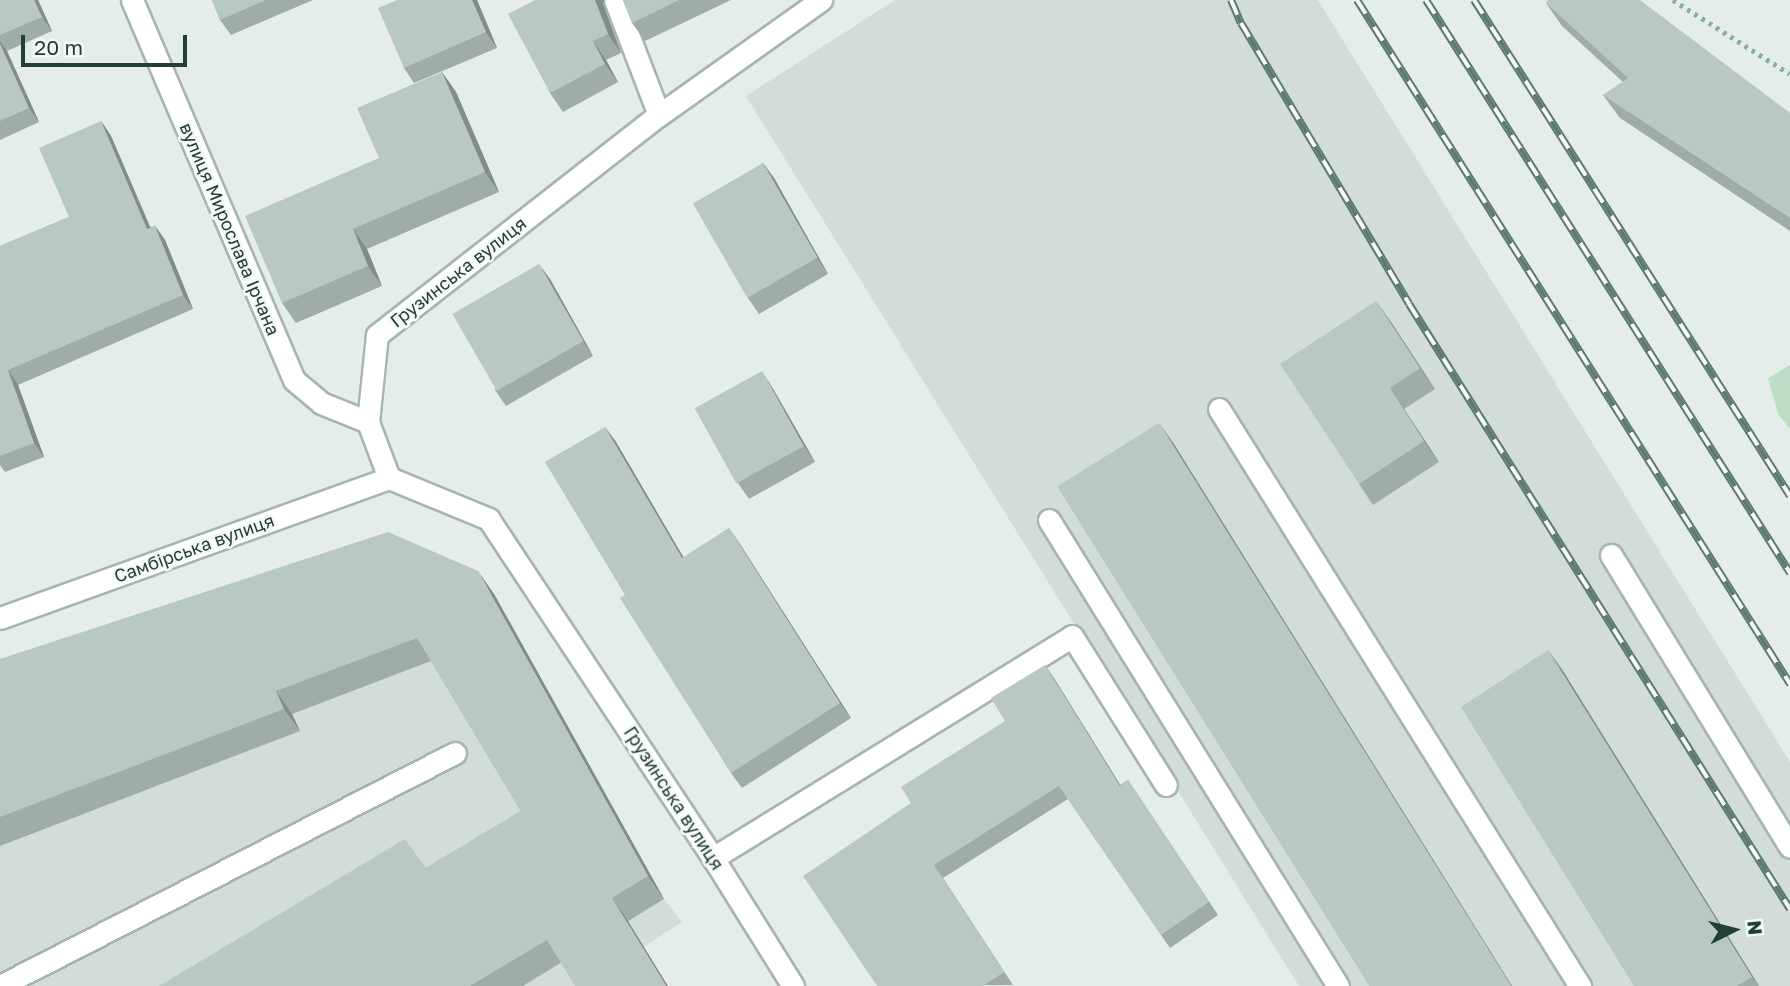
<!DOCTYPE html>
<html>
<head>
<meta charset="utf-8">
<style>
  body { margin:0 }
  #map { position:relative; width:1790px; height:986px; overflow:hidden; background:#e4ede9; font-family:"Golos Text",sans-serif }
  div>[style] { position:absolute }
  [style*='--x'] { left:calc(var(--x)*1px); top:calc(var(--y)*1px); width:calc(var(--w)*1px); rotate:calc(var(--a)*1deg) }
  .built>* { inset:0; background:#d2ddd8 }
  .green>* { inset:0; background:#bdddc7 }
  .path>* { height:4.5px; margin-top:-2.25px; transform-origin:0; background:repeating-linear-gradient(90deg,#85afa4 0 3.5px,transparent 0 8.5px) }
  .roads { filter:drop-shadow(2px 0 #a6b5b0) drop-shadow(-2px 0 #a6b5b0) drop-shadow(0 2px #a6b5b0) drop-shadow(0 -2px #a6b5b0) }
  .service>* { height:21px; margin:-10.5px; padding:0 10.5px; transform-origin:10.5px; border-radius:10.5px; background:#fff }
  .minor>* { height:21px; margin:-10.5px; padding:0 10.5px; transform-origin:10.5px; border-radius:10.5px; background:#fff }
  .rail>* { height:8px; margin-top:-4px; transform-origin:0; background:repeating-linear-gradient(90deg,#f4f9f7 0 16px,#5e7973 0 32px); box-sizing:border-box; border-block:2px solid #5e7973 }
  .wall>* { inset:0; background:#9faca7 }
  .shaded-wall>* { inset:0; background:#828c88 }
  .building>* { inset:0; background:#b9c8c2; transform-origin:0 0 }
  span { translate:-50% -50%; white-space:nowrap; text-align:center; line-height:1.15; -webkit-text-stroke:5px #f4f9f7; paint-order:stroke }
  .street-label { font-size:18px; color:#233e38 }
  .north { position:absolute; left:1699px; top:895px; width:70px; height:70px; -webkit-text-stroke:5px #f4f9f7; paint-order:stroke; rotate:84deg; font-size:19px; font-weight:700; line-height:28px; text-align:center; color:#233e38 }
  .north::after { content:''; display:block; margin:auto; width:24px; height:32px; background:#233e38; clip-path:polygon(50% 0,100% 100%,50% 72%,0 100%) }
  .scale { position:absolute; left:21px; top:35px; width:166px; height:32px; box-sizing:border-box; border:4px solid #233e38; border-top:0; padding-left:9px; font-size:21px; line-height:24px; white-space:nowrap; color:#233e38; -webkit-text-stroke:5px #f4f9f7; paint-order:stroke }
</style>
</head>
<body>
<div id="map">
  <div class="built">
    <i style="clip-path:polygon(895px 0,1318px 0,1790px 762px,1790px 986px,1299px 986px,746px 96px)"></i>
    <i style="clip-path:polygon(404px 554px,494px 594px,664px 899px,682px 922px,584px 986px,0 986px,0 687px)"></i>
  </div>
  <div class="green">
    <i style="clip-path:polygon(1790px 365px,1790px 429px,1778px 414px,1768px 378px)"></i>
  </div>
  <div class="path">
    <i style="--x:1673;--y:0;--w:138;--a:32.3"></i>
  </div>
  <div class="roads">
    <div class="service">
      <i style="--x:1219;--y:409;--w:681;--a:57.97"></i>
      <i style="--x:1049;--y:520;--w:548;--a:58.19"></i>
      <i style="--x:1611;--y:555;--w:342;--a:58.5"></i>
      <i style="--x:713;--y:858;--w:422;--a:-31.7"></i>
      <i style="--x:1072;--y:636;--w:176;--a:57.8"></i>
      <i style="--x:0;--y:986;--w:511;--a:-27.12"></i>
    </div>
    <div class="minor">
      <i style="--x:132;--y:0;--w:413;--a:66.9"></i>
      <i style="--x:294;--y:380;--w:35;--a:40"></i>
      <i style="--x:321;--y:403;--w:51;--a:22"></i>
      <i style="--x:615;--y:0;--w:123;--a:69.1"></i>
      <i style="--x:0;--y:618;--w:413;--a:-19.8"></i>
      <i style="--x:793;--y:986;--w:151;--a:-122"></i>
      <i style="--x:713;--y:858;--w:406;--a:-123.5"></i>
      <i style="--x:489;--y:519;--w:108;--a:-157.7"></i>
      <i style="--x:389;--y:478;--w:60;--a:-110.6"></i>
      <i style="--x:368;--y:422;--w:87;--a:-84.1"></i>
      <i style="--x:377;--y:335;--w:358;--a:-38"></i>
      <i style="--x:659;--y:115;--w:199;--a:-35.4"></i>
    </div>
  </div>
  <div class="rail">
    <i style="--x:1231;--y:0;--w:25;--a:67"></i>
    <i style="--x:1241;--y:23;--w:327;--a:59.1"></i>
    <i style="--x:1409;--y:304;--w:715;--a:57.8"></i>
    <i style="--x:1357;--y:0;--w:810;--a:57.66"></i>
    <i style="--x:1426;--y:0;--w:679;--a:57.57"></i>
    <i style="--x:1474;--y:0;--w:588;--a:57.5"></i>
  </div>
  <div class="wall">
    <i style="clip-path:polygon(0 0,38px 0,52px 31px,7px 51px,39px 122px,0 140px)"></i>
    <i style="clip-path:polygon(212px 0,313px 0,231px 35px,220px 20px)"></i>
    <i style="clip-path:polygon(397px 0,477px 0,497px 48px,414px 83px,404px 68px)"></i>
    <i style="clip-path:polygon(535px 0,604px 0,603px 4px,621px 53px,606px 60px,618px 82px,563px 112px,550px 93px)"></i>
    <i style="clip-path:polygon(623px 0,731px 0,645px 41px,632px 23px)"></i>
    <i style="clip-path:polygon(1546px 3px,1790px 113px,1790px 231px,1620px 118px,1603px 95px,1623px 82px,1562px 26px)"></i>
    <i style="clip-path:polygon(442px 72px,456px 92px,499px 192px,367px 249px,382px 286px,296px 323px,282px 303px,379px 158px)"></i>
    <i style="clip-path:polygon(101px 121px,111px 136px,150px 227px,155px 226px,165px 240px,193px 309px,18px 385px,44px 457px,5px 472px,0 465px,0 246px,69px 217px)"></i>
    <i style="clip-path:polygon(763px 163px,774px 178px,828px 274px,759px 314px,748px 298px)"></i>
    <i style="clip-path:polygon(550px 279px,593px 356px,506px 406px,495px 390px)"></i>
    <i style="clip-path:polygon(1376px 301px,1435px 389px,1404px 409px,1439px 462px,1373px 505px,1359px 484px)"></i>
    <i style="clip-path:polygon(772px 387px,815px 462px,749px 499px,738px 483px)"></i>
    <i style="clip-path:polygon(605px 427px,616px 442px,684px 558px,729px 528px,851px 718px,742px 788px,731px 773px,625px 595px)"></i>
    <i style="clip-path:polygon(494px 594px,664px 899px,523px 986px,159px 986px,426px 868px,521px 811px,431px 661px,292px 714px,300px 731px,0 846px,0 659px)"></i>
    <i style="clip-path:polygon(1548px 650px,1563px 671px,1759px 986px,1634px 986px)"></i>
    <i style="clip-path:polygon(1045px 665px,1120px 785px,1128px 780px,1218px 915px,1170px 948px,1068px 799px,943px 878px,1013px 985px,877px 986px,911px 803px,1005px 721px)"></i>
  </div>
  <div class="shaded-wall">
    <i style="clip-path:polygon(34px 0,38px 0,52px 31px,42px 17px)"></i>
    <i style="clip-path:polygon(472px 0,477px 0,497px 48px,486px 32px)"></i>
    <i style="clip-path:polygon(595px 0,604px 0,603px 4px,621px 53px,608px 34px)"></i>
    <i style="clip-path:polygon(0 41px,7px 51px,39px 122px,29px 108px,0 44px)"></i>
    <i style="clip-path:polygon(593px 41px,606px 60px,618px 82px,605px 64px)"></i>
    <i style="clip-path:polygon(442px 72px,456px 92px,499px 192px,485px 172px)"></i>
    <i style="clip-path:polygon(101px 121px,111px 136px,157px 243px,147px 229px)"></i>
    <i style="clip-path:polygon(763px 163px,774px 178px,828px 274px,817px 258px)"></i>
    <i style="clip-path:polygon(155px 226px,165px 240px,193px 309px,183px 295px)"></i>
    <i style="clip-path:polygon(353px 229px,367px 249px,382px 286px,368px 266px)"></i>
    <i style="clip-path:polygon(539px 264px,550px 279px,593px 356px,583px 341px)"></i>
    <i style="clip-path:polygon(1376px 301px,1391px 322px,1435px 389px,1420px 368px)"></i>
    <i style="clip-path:polygon(8px 370px,18px 385px,44px 457px,34px 443px)"></i>
    <i style="clip-path:polygon(762px 371px,772px 387px,815px 462px,804px 446px)"></i>
    <i style="clip-path:polygon(1390px 388px,1404px 409px,1439px 462px,1424px 441px)"></i>
    <i style="clip-path:polygon(1159px 423px,1174px 444px,1512px 986px,1511px 986px)"></i>
    <i style="clip-path:polygon(605px 427px,616px 442px,693px 574px,682px 558px)"></i>
    <i style="clip-path:polygon(729px 528px,740px 544px,851px 718px,840px 703px)"></i>
    <i style="clip-path:polygon(478px 571px,494px 594px,664px 899px,648px 876px)"></i>
    <i style="clip-path:polygon(1548px 650px,1563px 671px,1759px 986px,1752px 977px)"></i>
    <i style="clip-path:polygon(1045px 665px,1054px 678px,1129px 799px,1120px 786px)"></i>
    <i style="clip-path:polygon(276px 691px,292px 714px,300px 731px,284px 709px)"></i>
    <i style="clip-path:polygon(612px 898px,628px 921px,668px 986px,666px 986px)"></i>
  </div>
  <div class="building">
    <i style="clip-path:polygon(0 0,34px 0,42px 17px,0 35px)"></i>
    <i style="clip-path:polygon(212px 0,266px 0,220px 20px)"></i>
    <i style="clip-path:polygon(397px 0,472px 0,486px 32px,404px 68px,378px 8px)"></i>
    <i style="clip-path:polygon(535px 0,595px 0,608px 34px,593px 41px,605px 64px,550px 93px,508px 14px)"></i>
    <i style="clip-path:polygon(623px 0,679px 0,632px 23px)"></i>
    <i style="clip-path:polygon(1548px 0,1640px 0,1790px 113px,1790px 218px,1603px 95px,1628px 78px,1546px 3px)"></i>
    <i style="clip-path:polygon(0 44px,29px 108px,0 121px)"></i>
    <i style="clip-path:polygon(442px 72px,485px 172px,353px 229px,368px 266px,282px 303px,245px 216px,379px 158px,357px 108px)"></i>
    <i style="clip-path:polygon(101px 121px,147px 229px,155px 226px,183px 295px,8px 370px,34px 443px,0 456px,0 246px,69px 217px,39px 148px)"></i>
    <i style="left:763px;top:163px;width:109px;height:81px;rotate:60deg"></i>
    <i style="left:539px;top:264px;width:89px;height:100px;rotate:60deg"></i>
    <i style="clip-path:polygon(1376px 301px,1420px 368px,1390px 388px,1424px 441px,1359px 484px,1280px 364px)"></i>
    <i style="left:762px;top:371px;width:86px;height:77px;rotate:61deg"></i>
    <i style="left:1159px;top:423px;width:664px;height:120px;rotate:58deg"></i>
    <i style="clip-path:polygon(605px 427px,682px 558px,729px 528px,840px 703px,731px 773px,620px 598px,625px 595px,545px 462px)"></i>
    <i style="clip-path:polygon(388px 532px,478px 571px,648px 876px,612px 898px,666px 986px,575px 986px,547px 940px,470px 986px,159px 986px,405px 839px,426px 868px,521px 811px,417px 638px,276px 691px,284px 709px,0 817px,0 659px)"></i>
    <i style="clip-path:polygon(1548px 650px,1752px 977px,1737px 986px,1634px 986px,1461px 707px)"></i>
    <i style="clip-path:polygon(1045px 665px,1120px 786px,1128px 780px,1209px 902px,1161px 935px,1059px 786px,934px 865px,1004px 972px,983px 986px,877px 986px,803px 876px,911px 803px,901px 787px,1005px 721px,991px 698px)"></i>
  </div>
  <div class="street-label">
    <span style="left:230px;top:229px;rotate:67deg">вулиця Мирослава Ірчана</span>
    <span style="left:458px;top:272px;rotate:-38deg">Грузинська вулиця</span>
    <span style="left:194px;top:548px;rotate:-20deg">Самбірська вулиця</span>
    <span style="left:674px;top:798px;rotate:57deg">Грузинська вулиця</span>
  </div>
  <div class="north">N</div>
  <div class="scale">20 m</div>
</div>
</body>
</html>
